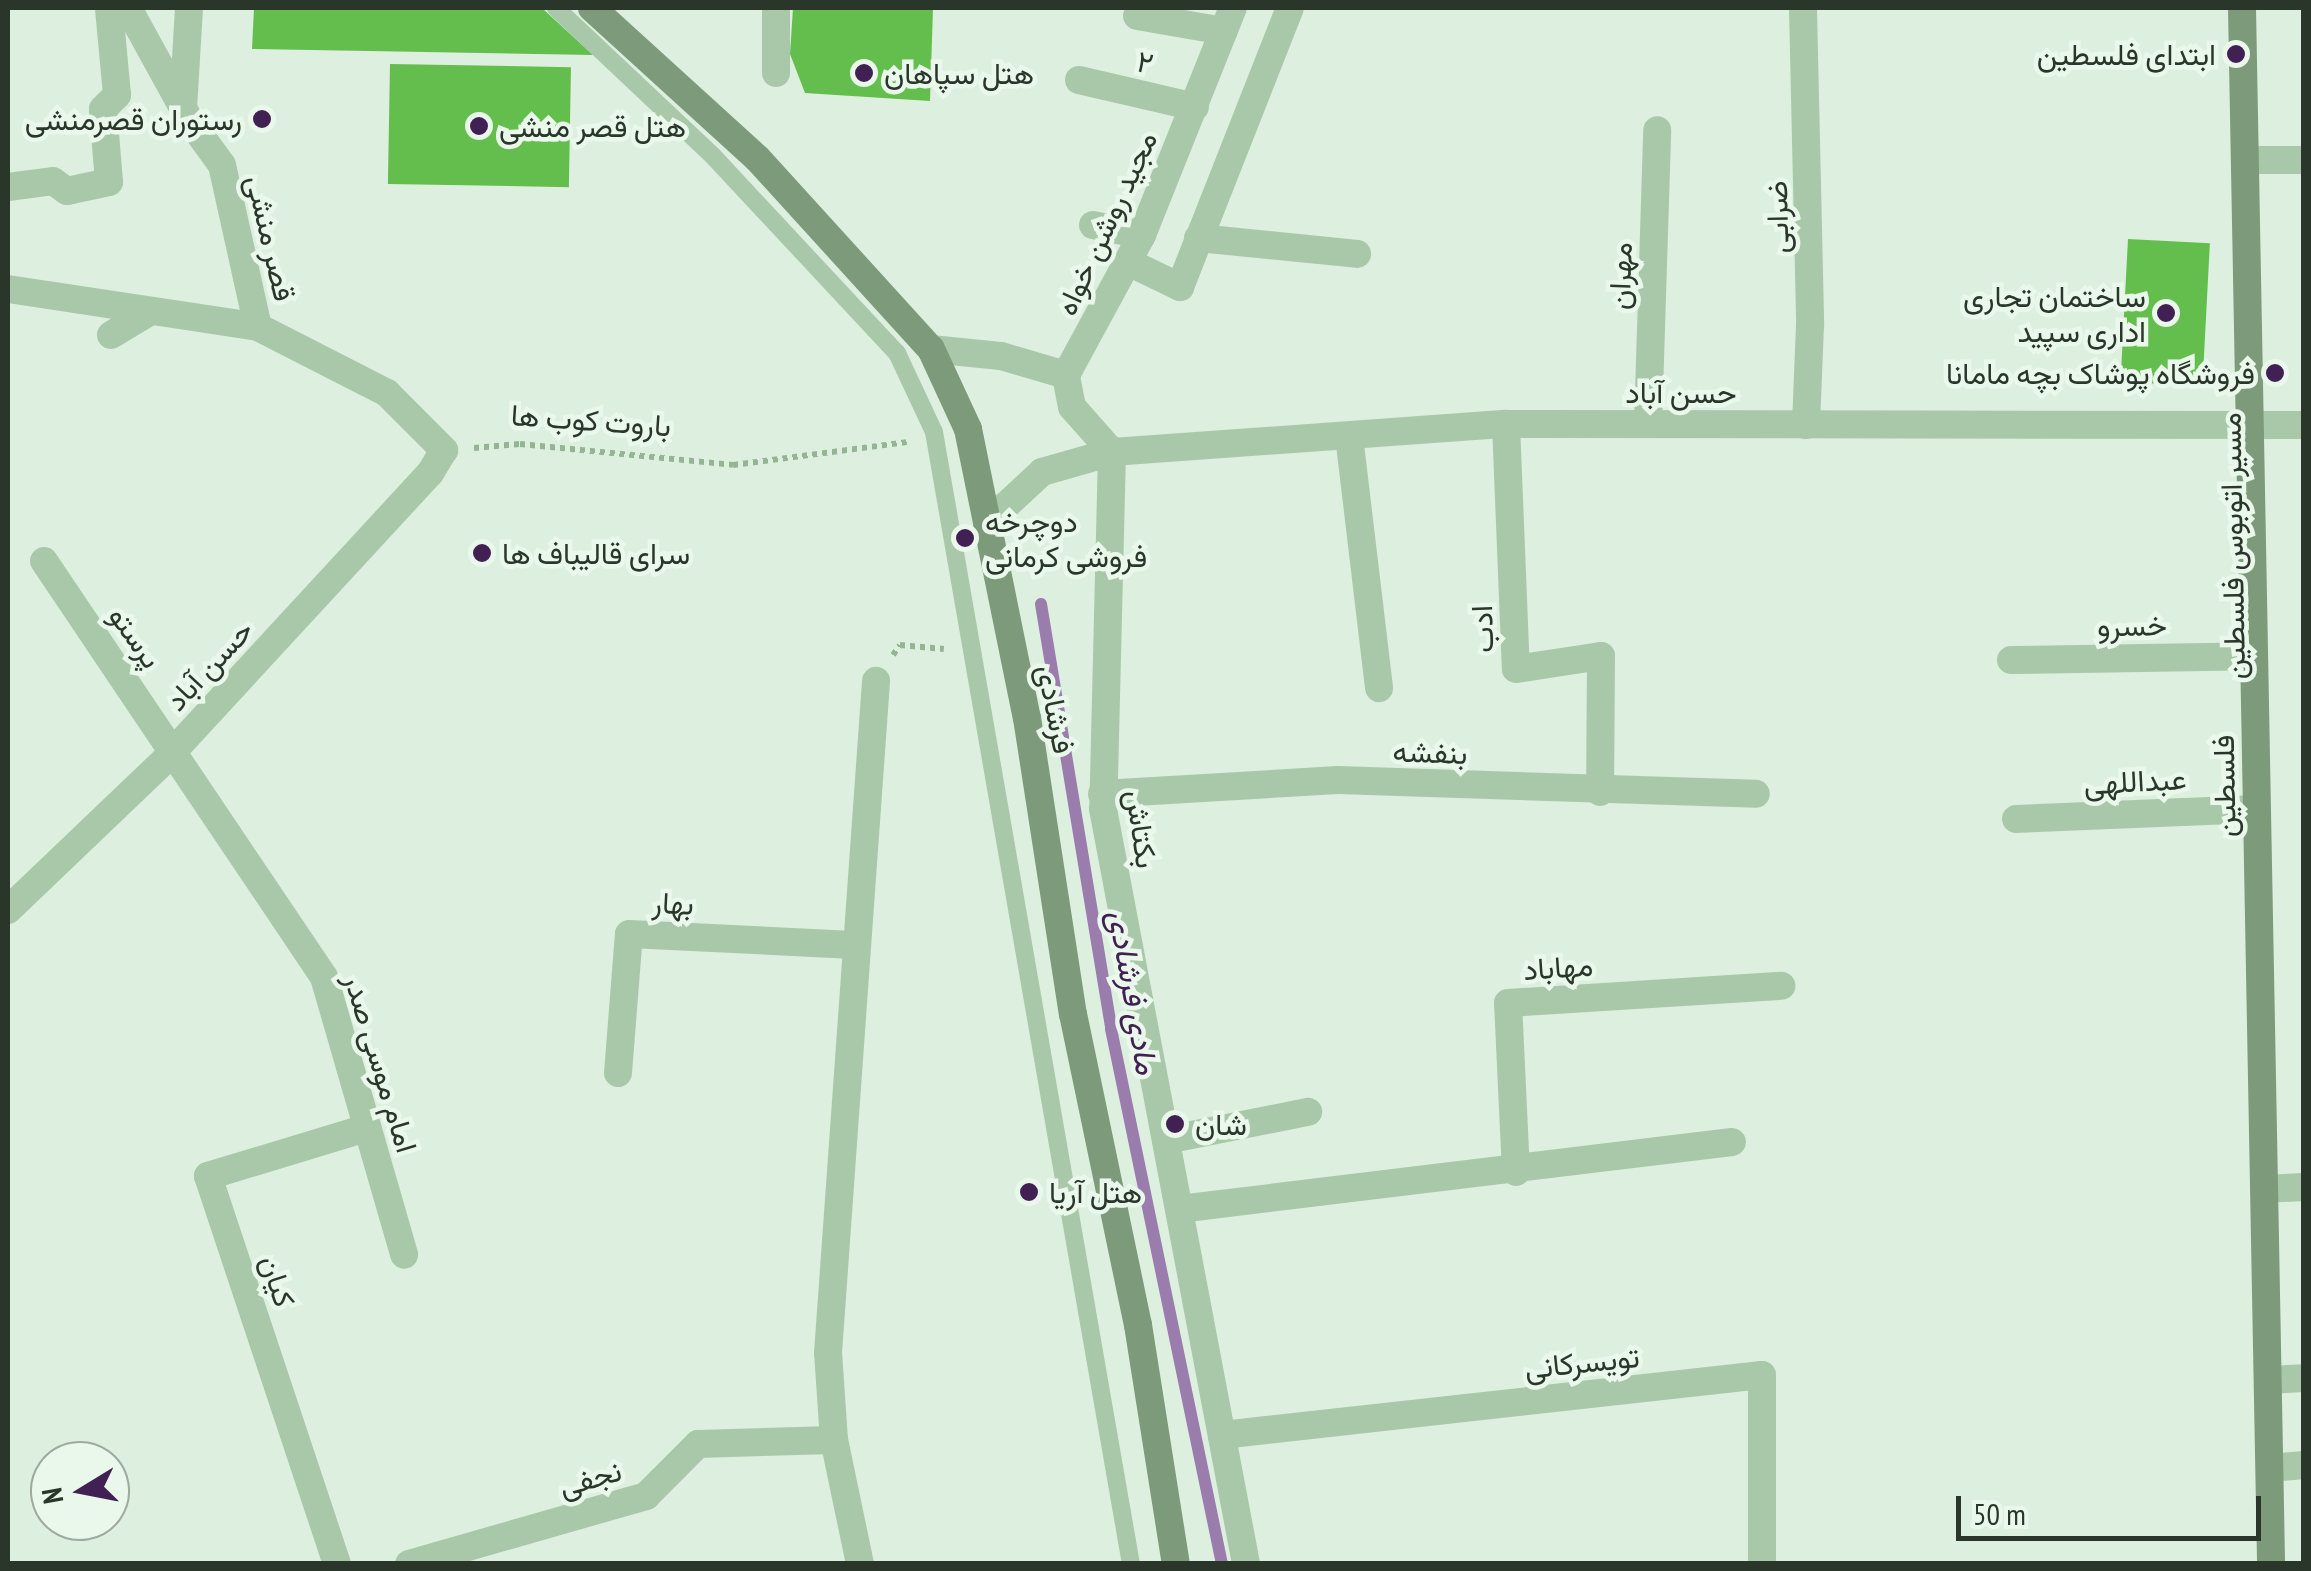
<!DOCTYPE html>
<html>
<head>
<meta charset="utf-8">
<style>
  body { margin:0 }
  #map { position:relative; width:2311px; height:1571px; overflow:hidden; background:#ddf0df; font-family:"PT Sans Narrow",Vazirmatn,sans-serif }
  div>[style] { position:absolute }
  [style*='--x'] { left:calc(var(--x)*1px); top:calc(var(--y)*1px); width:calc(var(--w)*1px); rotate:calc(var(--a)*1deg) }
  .stream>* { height:12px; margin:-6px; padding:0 6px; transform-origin:6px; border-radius:6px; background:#9a7dac }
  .building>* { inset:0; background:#63be4d; transform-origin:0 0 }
  .path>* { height:6px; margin-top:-3px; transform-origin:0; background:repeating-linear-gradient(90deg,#94b494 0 5px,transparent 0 10px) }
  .service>* { height:18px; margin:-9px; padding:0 9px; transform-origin:9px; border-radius:9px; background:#a9c8aa }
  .minor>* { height:28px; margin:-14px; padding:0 14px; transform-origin:14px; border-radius:14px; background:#a9c8aa }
  .secondary>* { height:28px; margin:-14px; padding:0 14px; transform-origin:14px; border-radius:14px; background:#7d9b7b }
  .dots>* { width:28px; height:28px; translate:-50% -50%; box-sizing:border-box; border:5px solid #e9f8ea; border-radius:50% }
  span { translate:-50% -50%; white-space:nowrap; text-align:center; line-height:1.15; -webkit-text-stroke:9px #e9f8ea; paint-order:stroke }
  .poi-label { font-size:30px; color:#2a3629 }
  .right { translate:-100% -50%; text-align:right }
  .left { translate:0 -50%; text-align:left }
  .street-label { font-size:30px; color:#2a3629 }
  .water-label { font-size:32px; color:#412154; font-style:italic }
  .frame { position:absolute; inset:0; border:10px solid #2a3629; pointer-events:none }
  .north { position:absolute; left:30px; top:1441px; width:100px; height:100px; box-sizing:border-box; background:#e9f8ea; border:2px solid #9daa9d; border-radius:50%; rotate:260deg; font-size:28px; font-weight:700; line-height:40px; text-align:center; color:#2a3629 }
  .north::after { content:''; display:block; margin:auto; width:35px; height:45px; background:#412154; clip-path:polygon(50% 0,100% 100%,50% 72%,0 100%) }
  .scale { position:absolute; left:1956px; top:1496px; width:305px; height:45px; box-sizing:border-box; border:5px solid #2a3629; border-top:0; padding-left:12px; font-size:30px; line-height:35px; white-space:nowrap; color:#2a3629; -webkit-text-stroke:8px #e9f8ea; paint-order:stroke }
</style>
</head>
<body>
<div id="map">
  <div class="stream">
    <i style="--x:1041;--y:604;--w:431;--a:80.6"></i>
    <i style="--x:1111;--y:1029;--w:546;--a:78.28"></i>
  </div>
  <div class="building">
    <i style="clip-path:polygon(254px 8px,542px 8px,593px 55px,252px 49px)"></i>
    <i style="clip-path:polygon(793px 8px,933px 8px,930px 101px,805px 93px,790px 54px)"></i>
    <i style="left:390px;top:64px;width:181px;height:120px;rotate:1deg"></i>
    <i style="left:2128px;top:239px;width:82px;height:143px;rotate:3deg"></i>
  </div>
  <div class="path">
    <i style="--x:474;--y:448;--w:46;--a:-5"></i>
    <i style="--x:520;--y:444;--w:214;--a:5.6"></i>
    <i style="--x:733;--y:465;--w:177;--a:-7.5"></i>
    <i style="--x:893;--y:655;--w:12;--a:-55"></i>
    <i style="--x:900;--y:645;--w:44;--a:5.2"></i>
  </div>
  <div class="service">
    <i style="--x:556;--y:8;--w:216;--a:43.3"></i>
    <i style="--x:713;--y:156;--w:270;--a:47"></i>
    <i style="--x:897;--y:353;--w:87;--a:64.9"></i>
    <i style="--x:934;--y:432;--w:1149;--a:80.13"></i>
  </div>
  <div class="minor">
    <i style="--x:128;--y:8;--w:129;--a:61.2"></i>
    <i style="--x:190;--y:121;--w:54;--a:54"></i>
    <i style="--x:222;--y:165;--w:166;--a:77.5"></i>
    <i style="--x:1803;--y:8;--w:317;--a:88.7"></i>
    <i style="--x:1810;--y:325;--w:100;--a:92.3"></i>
    <i style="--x:1137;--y:16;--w:88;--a:9.8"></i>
    <i style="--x:776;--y:73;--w:65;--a:-90"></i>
    <i style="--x:1079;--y:80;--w:119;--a:13.1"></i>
    <i style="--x:183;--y:109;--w:101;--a:-86.6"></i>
    <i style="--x:2245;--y:160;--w:59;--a:0"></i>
    <i style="--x:8;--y:187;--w:45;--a:-7.6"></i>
    <i style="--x:53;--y:181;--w:17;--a:36"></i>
    <i style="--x:67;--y:191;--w:43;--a:-12.1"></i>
    <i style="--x:109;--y:182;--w:73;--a:-94.7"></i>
    <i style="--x:103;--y:109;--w:20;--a:-45"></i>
    <i style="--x:117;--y:95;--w:87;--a:-95.3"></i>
    <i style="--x:1093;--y:225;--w:50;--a:11.5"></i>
    <i style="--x:1198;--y:238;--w:160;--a:5.7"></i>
    <i style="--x:1128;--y:262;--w:58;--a:25.7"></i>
    <i style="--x:1180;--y:287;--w:300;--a:-68.5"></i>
    <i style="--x:8;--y:289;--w:253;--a:8.6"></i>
    <i style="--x:258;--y:327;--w:145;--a:27.1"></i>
    <i style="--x:387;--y:393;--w:81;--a:45"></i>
    <i style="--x:444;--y:450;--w:27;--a:121"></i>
    <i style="--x:430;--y:473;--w:391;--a:132.7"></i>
    <i style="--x:165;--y:760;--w:217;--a:136.3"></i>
    <i style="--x:111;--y:335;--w:47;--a:-31"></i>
    <i style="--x:931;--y:349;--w:70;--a:5.7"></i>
    <i style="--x:1001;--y:356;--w:68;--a:16.3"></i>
    <i style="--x:1506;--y:424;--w:245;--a:87.7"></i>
    <i style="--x:1516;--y:669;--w:86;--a:-8.7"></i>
    <i style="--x:1601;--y:656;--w:136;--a:90.4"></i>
    <i style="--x:1648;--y:424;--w:294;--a:-88.2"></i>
    <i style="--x:1349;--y:436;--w:254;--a:83.2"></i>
    <i style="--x:1112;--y:452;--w:357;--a:91.4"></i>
    <i style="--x:1103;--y:809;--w:768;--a:79.27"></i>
    <i style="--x:1112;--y:452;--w:60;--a:-131.6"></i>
    <i style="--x:1072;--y:407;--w:33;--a:-101"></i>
    <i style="--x:1066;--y:375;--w:159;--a:-61.5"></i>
    <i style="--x:1142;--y:235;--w:245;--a:-68.2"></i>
    <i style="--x:987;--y:523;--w:75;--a:-42.8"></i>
    <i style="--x:1042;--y:472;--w:73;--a:-15.9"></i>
    <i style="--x:1112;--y:452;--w:395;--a:-4.1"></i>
    <i style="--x:1506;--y:424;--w:798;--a:0.07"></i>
    <i style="--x:44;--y:561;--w:501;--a:56.06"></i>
    <i style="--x:324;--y:977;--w:289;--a:73.9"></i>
    <i style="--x:2011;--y:660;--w:243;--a:-0.9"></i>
    <i style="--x:1102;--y:794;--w:236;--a:-3.4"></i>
    <i style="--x:1338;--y:780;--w:418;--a:1.9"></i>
    <i style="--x:2016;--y:819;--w:241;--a:-2.4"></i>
    <i style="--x:618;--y:1073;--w:139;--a:-85.5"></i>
    <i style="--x:629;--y:934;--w:224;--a:2.8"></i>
    <i style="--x:1166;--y:1140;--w:145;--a:-11.2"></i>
    <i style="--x:1516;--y:1172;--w:169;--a:-92.7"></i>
    <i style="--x:1508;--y:1003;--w:274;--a:-3.6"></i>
    <i style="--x:2264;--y:1189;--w:40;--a:-2.9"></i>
    <i style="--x:1179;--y:1209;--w:557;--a:-6.91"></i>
    <i style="--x:2268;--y:1380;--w:36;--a:-3"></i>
    <i style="--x:1222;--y:1435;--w:543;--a:-6.34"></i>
    <i style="--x:1762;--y:1375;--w:189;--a:90"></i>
    <i style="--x:2270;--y:1468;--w:34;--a:-5"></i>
    <i style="--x:337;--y:1564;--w:409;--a:-108.4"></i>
    <i style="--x:208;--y:1176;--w:165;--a:-16.9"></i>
    <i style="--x:409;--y:1564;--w:247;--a:-16"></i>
    <i style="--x:646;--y:1496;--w:74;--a:-45"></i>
    <i style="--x:698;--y:1444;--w:136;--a:-1.7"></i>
    <i style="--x:860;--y:1564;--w:127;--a:-101.8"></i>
    <i style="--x:834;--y:1440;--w:87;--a:-93.9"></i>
    <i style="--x:828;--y:1353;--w:674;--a:-85.91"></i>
  </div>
  <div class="secondary">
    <i style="--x:592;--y:8;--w:223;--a:42.3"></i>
    <i style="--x:757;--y:158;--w:258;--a:47.7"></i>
    <i style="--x:931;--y:349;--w:88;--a:65.2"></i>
    <i style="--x:968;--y:429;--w:295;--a:78.5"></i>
    <i style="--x:1027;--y:718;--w:300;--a:81.2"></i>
    <i style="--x:1073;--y:1014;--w:318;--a:78.2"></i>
    <i style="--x:1138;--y:1325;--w:242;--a:81"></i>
    <i style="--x:2242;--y:8;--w:1556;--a:88.93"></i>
  </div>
  <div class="dots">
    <i style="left:2236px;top:54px;background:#412154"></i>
    <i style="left:864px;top:73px;background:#412154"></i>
    <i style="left:262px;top:119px;background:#412154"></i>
    <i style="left:479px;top:126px;background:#412154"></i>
    <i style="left:2166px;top:313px;background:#412154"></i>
    <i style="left:2275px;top:373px;background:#412154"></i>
    <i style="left:965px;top:538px;background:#412154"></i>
    <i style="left:482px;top:553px;background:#412154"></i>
    <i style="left:1175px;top:1124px;background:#412154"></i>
    <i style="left:1029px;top:1192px;background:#412154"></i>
  </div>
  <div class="poi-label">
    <span class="right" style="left:2216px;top:54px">ابتدای فلسطین</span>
    <span class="left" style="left:884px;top:73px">هتل سپاهان</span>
    <span class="right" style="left:242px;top:119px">رستوران قصرمنشی</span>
    <span class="left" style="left:499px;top:126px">هتل قصر منشی</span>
    <span class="right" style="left:2146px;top:313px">ساختمان تجاری<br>اداری سپید</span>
    <span class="right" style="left:2255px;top:373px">فروشگاه پوشاک بچه مامانا</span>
    <span class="left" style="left:985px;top:538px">دوچرخه<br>فروشی کرمانی</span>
    <span class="left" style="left:502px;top:553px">سرای قالیباف ها</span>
    <span class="left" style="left:1195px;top:1124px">شان</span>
    <span class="left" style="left:1049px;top:1192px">هتل آریا</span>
  </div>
  <div class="street-label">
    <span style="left:1145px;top:62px;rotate:13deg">۲</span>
    <span style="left:1777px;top:217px;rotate:-91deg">ضرابی</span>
    <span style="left:1106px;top:223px;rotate:-65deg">مجید روشن خواه</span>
    <span style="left:271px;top:238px;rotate:77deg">قصر منشی</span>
    <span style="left:1620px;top:276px;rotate:-88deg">مهران</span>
    <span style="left:1681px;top:392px">حسن آباد</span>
    <span style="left:591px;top:420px;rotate:4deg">باروت کوب ها</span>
    <span style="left:2232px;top:546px;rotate:-91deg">مسیر اتوبوس فلسطین</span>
    <span style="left:2132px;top:625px;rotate:-1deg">خسرو</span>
    <span style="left:1482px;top:629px;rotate:-92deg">ادب</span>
    <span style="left:136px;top:637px;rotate:55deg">پرستو</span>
    <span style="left:209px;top:665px;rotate:-47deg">حسن آباد</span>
    <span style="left:1056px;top:709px;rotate:79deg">فرشادی</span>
    <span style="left:1430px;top:752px;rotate:2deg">بنفشه</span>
    <span style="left:2135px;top:781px;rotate:-3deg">عبداللهی</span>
    <span style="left:2224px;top:786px;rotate:-91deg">فلسطین</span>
    <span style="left:1142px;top:829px;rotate:82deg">بکتاش</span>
    <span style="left:673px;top:903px;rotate:3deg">بهار</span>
    <span style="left:1558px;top:967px;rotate:-4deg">مهاباد</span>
    <span style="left:381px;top:1063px;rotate:73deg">امام موسی صدر</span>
    <span style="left:278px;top:1281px;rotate:72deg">کیان</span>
    <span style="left:1582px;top:1362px;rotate:-6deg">تویسرکانی</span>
    <span style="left:590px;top:1478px;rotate:-16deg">نجفی</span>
  </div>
  <div class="water-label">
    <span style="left:1134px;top:992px;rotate:80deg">مادی فرشادی</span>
  </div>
  <div class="frame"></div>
  <div class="north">N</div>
  <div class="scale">50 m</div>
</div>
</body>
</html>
